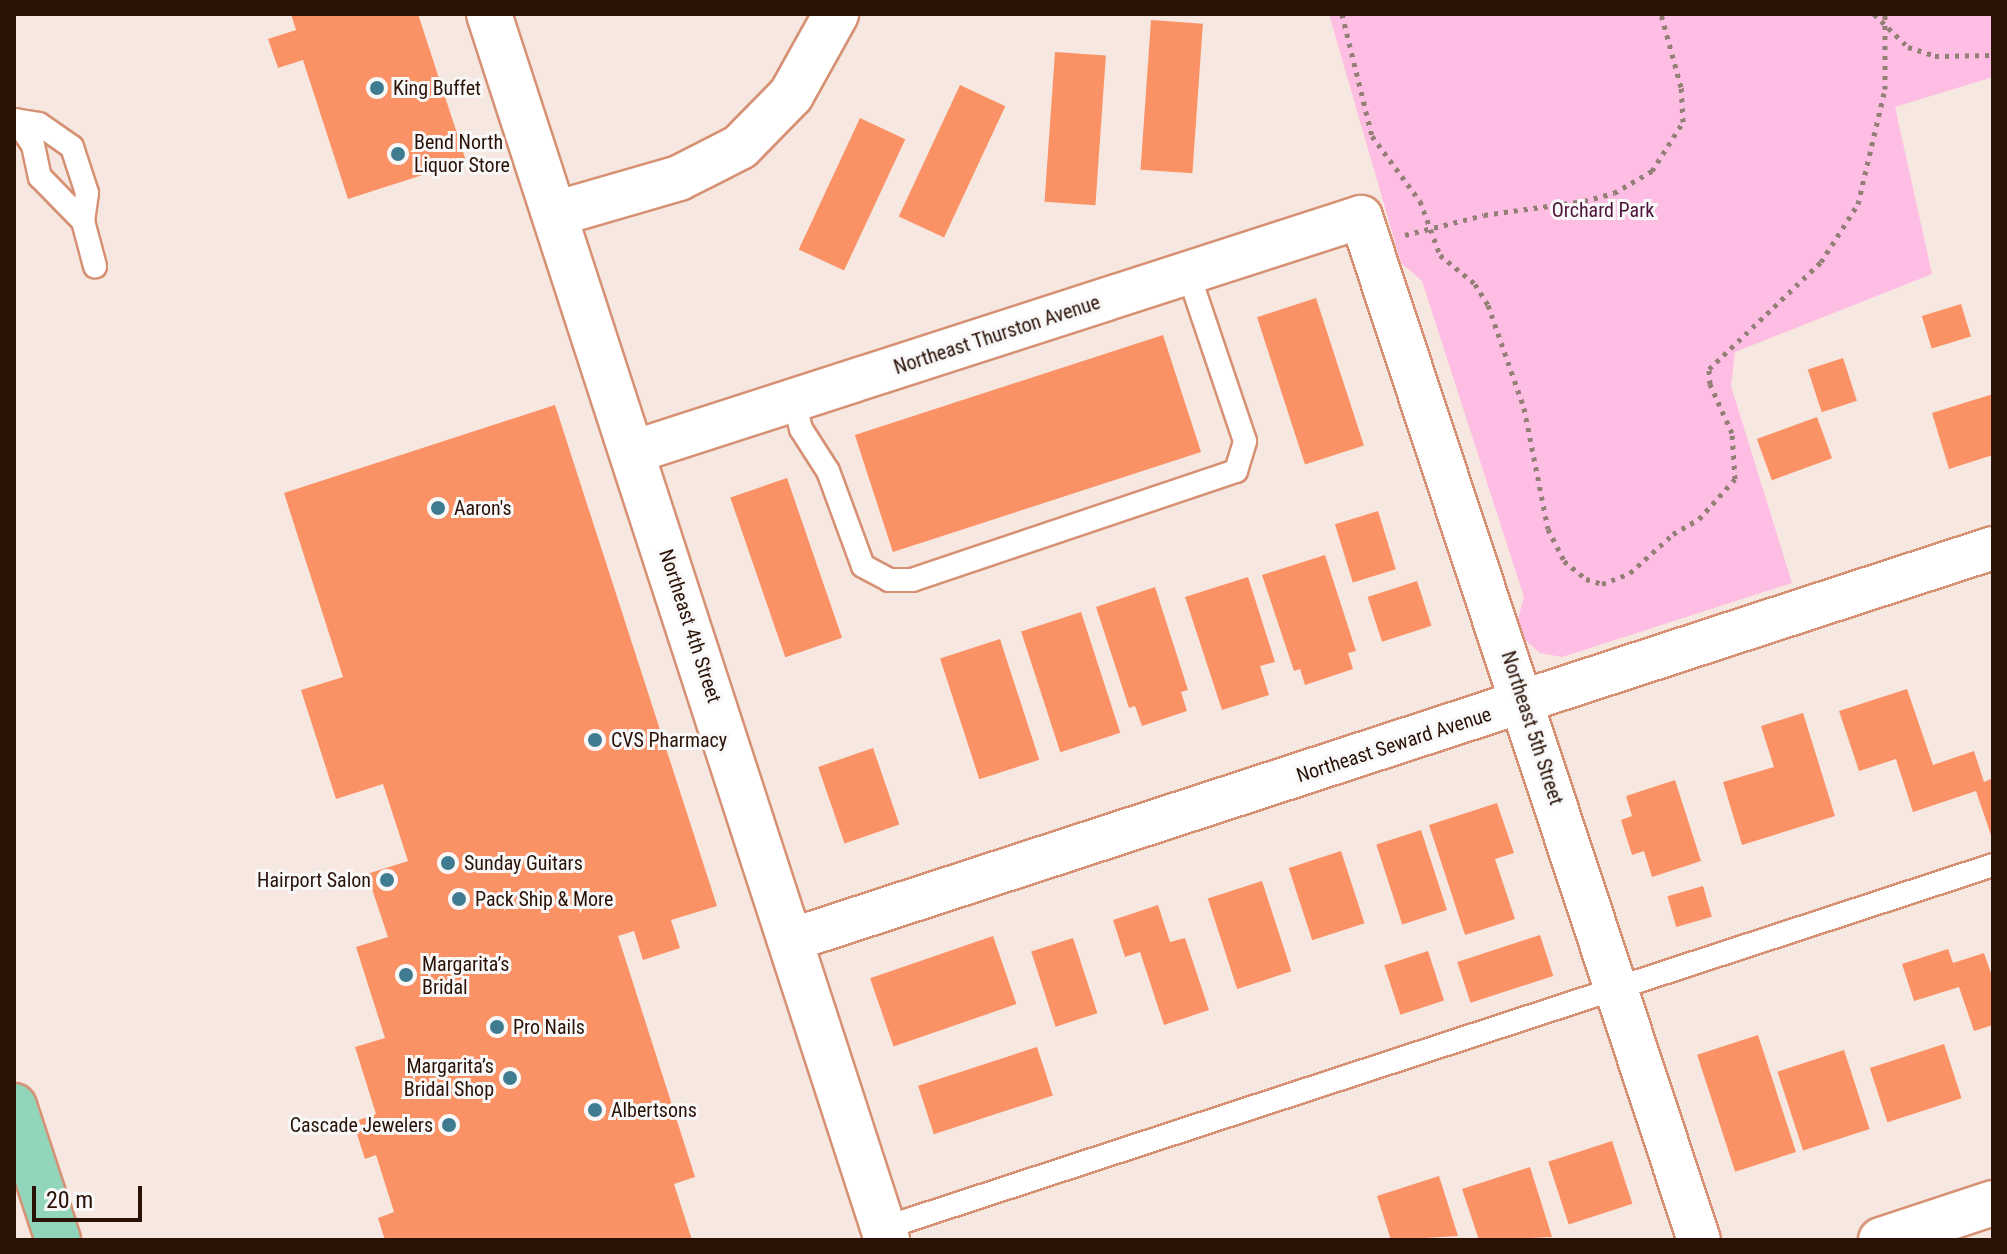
<!DOCTYPE html>
<html>
<head>
<meta charset="utf-8">
<style>
  body { margin:0 }
  #map { position:relative; width:2007px; height:1254px; overflow:hidden; background:#f7e7e1; font-family:"Roboto Condensed",sans-serif }
  div>[style] { position:absolute }
  [style*='--x'] { left:calc(var(--x)*1px); top:calc(var(--y)*1px); width:calc(var(--w)*1px); rotate:calc(var(--a)*1deg) }
  .green>* { inset:0; background:#febde2 }
  .building>* { inset:0; background:#fa9266; transform-origin:0 0 }
  .path>* { height:5px; margin-top:-2.5px; transform-origin:0; background:repeating-linear-gradient(90deg,#937f76 0 4px,transparent 0 10px) }
  .roads { filter:drop-shadow(2px 0 #d69174) drop-shadow(-2px 0 #d69174) drop-shadow(0 2px #d69174) drop-shadow(0 -2px #d69174) }
  .service>* { height:22px; margin:-11px; padding:0 11px; transform-origin:11px; border-radius:11px; background:#fff }
  .minor>* { height:42px; margin:-21px; padding:0 21px; transform-origin:21px; border-radius:21px; background:#fff }
  .tertiary>* { height:44px; margin:-22px; padding:0 22px; transform-origin:22px; border-radius:22px; background:#fff }
  .primary>* { height:44px; margin:-22px; padding:0 22px; transform-origin:22px; border-radius:22px; background:#91d6ba }
  .dots>* { width:22px; height:22px; translate:-50% -50%; box-sizing:border-box; border:4px solid #f8f8f8; border-radius:50% }
  span { translate:-50% -50%; white-space:nowrap; text-align:center; line-height:1.15; -webkit-text-stroke:6px #f8f8f8; paint-order:stroke }
  .poi-label { font-size:20px; color:#2b1207 }
  .left { translate:0 -50%; text-align:left }
  .right { translate:-100% -50%; text-align:right }
  .park-label { font-size:20px; color:#4e123a }
  .street-label { font-size:20px; color:#2b1207 }
  .frame { position:absolute; inset:0; border:16px solid #2b1207; pointer-events:none }
  .scale { position:absolute; left:32px; top:1186px; width:110px; height:36px; box-sizing:border-box; border:4px solid #2b1207; border-top:0; padding-left:10px; font-size:24px; line-height:28px; white-space:nowrap; color:#2b1207; -webkit-text-stroke:6px #f8f8f8; paint-order:stroke }
</style>
</head>
<body>
<div id="map">
  <div class="green">
    <i style="clip-path:polygon(1329px 14px,1993px 14px,1993px 77px,1895px 107px,1932px 274px,1735px 352px,1731px 386px,1792px 583px,1562px 657px,1540px 653px,1523px 638px,1518px 620px,1524px 597px,1422px 281px,1401px 263px)"></i>
  </div>
  <div class="building">
    <i style="clip-path:polygon(291px 14px,418px 14px,466px 161px,348px 199px,303px 60px,278px 68px,268px 39px,296px 30px)"></i>
    <i style="left:1151px;top:20px;width:52px;height:150px;rotate:4deg"></i>
    <i style="left:1055px;top:52px;width:51px;height:150px;rotate:4deg"></i>
    <i style="left:960px;top:85px;width:50px;height:145px;rotate:25deg"></i>
    <i style="left:860px;top:118px;width:50px;height:145px;rotate:25deg"></i>
    <i style="left:1316px;top:298px;width:155px;height:62px;rotate:72deg"></i>
    <i style="left:1961px;top:304px;width:34px;height:41px;rotate:73deg"></i>
    <i style="left:1163px;top:335px;width:123px;height:324px;rotate:72deg"></i>
    <i style="left:1843px;top:358px;width:45px;height:37px;rotate:72deg"></i>
    <i style="clip-path:polygon(1993px 394px,1993px 455px,1949px 469px,1932px 413px)"></i>
    <i style="clip-path:polygon(555px 405px,717px 906px,671px 920px,680px 948px,643px 960px,634px 931px,618px 936px,695px 1177px,674px 1184px,692px 1240px,385px 1240px,378px 1218px,394px 1212px,376px 1155px,365px 1159px,353px 1122px,376px 1114px,355px 1047px,385px 1038px,356px 947px,388px 937px,367px 874px,408px 861px,383px 784px,336px 799px,301px 690px,343px 677px,284px 493px)"></i>
    <i style="left:1817px;top:417px;width:44px;height:64px;rotate:70deg"></i>
    <i style="left:787px;top:478px;width:169px;height:60px;rotate:71deg"></i>
    <i style="left:1378px;top:511px;width:61px;height:45px;rotate:73deg"></i>
    <i style="clip-path:polygon(1325px 555px,1356px 651px,1348px 653px,1353px 669px,1305px 685px,1300px 669px,1294px 671px,1262px 575px)"></i>
    <i style="clip-path:polygon(1248px 577px,1275px 662px,1260px 666px,1269px 695px,1222px 710px,1185px 597px)"></i>
    <i style="left:1417px;top:581px;width:47px;height:52px;rotate:72deg"></i>
    <i style="clip-path:polygon(1155px 587px,1188px 690px,1181px 692px,1187px 711px,1142px 726px,1135px 706px,1129px 708px,1096px 607px)"></i>
    <i style="left:1081px;top:612px;width:127px;height:63px;rotate:72deg"></i>
    <i style="left:1000px;top:639px;width:127px;height:63px;rotate:72deg"></i>
    <i style="clip-path:polygon(1907px 689px,1933px 765px,1974px 751px,1984px 782px,1993px 778px,1993px 841px,1976px 791px,1913px 812px,1896px 759px,1859px 771px,1839px 711px)"></i>
    <i style="clip-path:polygon(1803px 713px,1835px 816px,1742px 845px,1723px 782px,1774px 767px,1761px 726px)"></i>
    <i style="left:873px;top:748px;width:81px;height:58px;rotate:71deg"></i>
    <i style="clip-path:polygon(1675px 780px,1701px 861px,1652px 877px,1644px 851px,1632px 855px,1621px 820px,1632px 816px,1626px 796px)"></i>
    <i style="clip-path:polygon(1497px 803px,1514px 853px,1495px 859px,1515px 919px,1465px 935px,1429px 825px)"></i>
    <i style="left:1421px;top:830px;width:84px;height:47px;rotate:72deg"></i>
    <i style="left:1341px;top:851px;width:76px;height:55px;rotate:72deg"></i>
    <i style="left:1262px;top:881px;width:95px;height:57px;rotate:72deg"></i>
    <i style="left:1703px;top:886px;width:32px;height:37px;rotate:74deg"></i>
    <i style="clip-path:polygon(1158px 905px,1170px 942px,1185px 938px,1209px 1010px,1164px 1025px,1140px 952px,1125px 957px,1113px 920px)"></i>
    <i style="left:1540px;top:935px;width:43px;height:87px;rotate:72deg"></i>
    <i style="left:993px;top:936px;width:72px;height:130px;rotate:71deg"></i>
    <i style="left:1073px;top:938px;width:79px;height:44px;rotate:72deg"></i>
    <i style="clip-path:polygon(1948px 949px,1953px 963px,1984px 953px,1993px 979px,1993px 1025px,1974px 1031px,1959px 987px,1914px 1001px,1902px 964px)"></i>
    <i style="left:1428px;top:951px;width:52px;height:46px;rotate:72deg"></i>
    <i style="left:1758px;top:1035px;width:123px;height:64px;rotate:72deg"></i>
    <i style="left:1944px;top:1044px;width:57px;height:78px;rotate:72deg"></i>
    <i style="left:1037px;top:1047px;width:51px;height:125px;rotate:72deg"></i>
    <i style="left:1844px;top:1050px;width:83px;height:70px;rotate:72deg"></i>
    <i style="left:1612px;top:1141px;width:66px;height:67px;rotate:72deg"></i>
    <i style="clip-path:polygon(1530px 1167px,1552px 1237px,1479px 1240px,1462px 1189px)"></i>
    <i style="clip-path:polygon(1439px 1176px,1458px 1236px,1391px 1240px,1377px 1196px)"></i>
  </div>
  <div class="path">
    <i style="--x:1342;--y:14;--w:126;--a:76.2"></i>
    <i style="--x:1372;--y:136;--w:81;--a:53.6"></i>
    <i style="--x:1420;--y:201;--w:58;--a:69.7"></i>
    <i style="--x:1440;--y:255;--w:45;--a:39.6"></i>
    <i style="--x:1475;--y:284;--w:25;--a:58"></i>
    <i style="--x:1488;--y:305;--w:109;--a:70.7"></i>
    <i style="--x:1524;--y:408;--w:123;--a:78.8"></i>
    <i style="--x:1548;--y:529;--w:36;--a:63"></i>
    <i style="--x:1564;--y:561;--w:28;--a:39"></i>
    <i style="--x:1586;--y:579;--w:17;--a:17"></i>
    <i style="--x:1602;--y:584;--w:30;--a:-21"></i>
    <i style="--x:1630;--y:573;--w:58;--a:-42.2"></i>
    <i style="--x:1673;--y:534;--w:30;--a:-30"></i>
    <i style="--x:1699;--y:519;--w:54;--a:-48"></i>
    <i style="--x:1735;--y:479;--w:46;--a:-93.7"></i>
    <i style="--x:1732;--y:433;--w:54;--a:-114.2"></i>
    <i style="--x:1710;--y:384;--w:15;--a:-94"></i>
    <i style="--x:1709;--y:369;--w:155;--a:-43.7"></i>
    <i style="--x:1821;--y:262;--w:69;--a:-57.5"></i>
    <i style="--x:1858;--y:204;--w:118;--a:-76.8"></i>
    <i style="--x:1885;--y:89;--w:75;--a:-90"></i>
    <i style="--x:1874;--y:14;--w:47;--a:44.1"></i>
    <i style="--x:1908;--y:47;--w:28;--a:18"></i>
    <i style="--x:1935;--y:56;--w:58;--a:-1"></i>
    <i style="--x:1405;--y:235;--w:81;--a:-14.2"></i>
    <i style="--x:1484;--y:215;--w:101;--a:-8"></i>
    <i style="--x:1584;--y:201;--w:31;--a:-15"></i>
    <i style="--x:1614;--y:193;--w:44;--a:-30.1"></i>
    <i style="--x:1652;--y:171;--w:58;--a:-57.7"></i>
    <i style="--x:1683;--y:122;--w:35;--a:-93"></i>
    <i style="--x:1681;--y:87;--w:76;--a:-105.3"></i>
  </div>
  <div class="roads">
    <div class="service">
      <i style="--x:14;--y:120;--w:25;--a:9"></i>
      <i style="--x:39;--y:124;--w:40;--a:34.9"></i>
      <i style="--x:72;--y:147;--w:48;--a:71.9"></i>
      <i style="--x:87;--y:193;--w:28;--a:98"></i>
      <i style="--x:83;--y:221;--w:47;--a:75.1"></i>
      <i style="--x:16;--y:120;--w:30;--a:56"></i>
      <i style="--x:33;--y:145;--w:33;--a:78"></i>
      <i style="--x:40;--y:177;--w:62;--a:45.7"></i>
      <i style="--x:794;--y:401;--w:29;--a:76"></i>
      <i style="--x:801;--y:429;--w:50;--a:57.3"></i>
      <i style="--x:828;--y:471;--w:101;--a:69.8"></i>
      <i style="--x:863;--y:566;--w:30;--a:28"></i>
      <i style="--x:889;--y:580;--w:23;--a:0"></i>
      <i style="--x:912;--y:580;--w:342;--a:-18.6"></i>
      <i style="--x:1236;--y:471;--w:31;--a:-73"></i>
      <i style="--x:1245;--y:441;--w:177;--a:-108.7"></i>
      <i style="--x:884;--y:1228;--w:1167;--a:-18.12"></i>
    </div>
    <div class="minor">
      <i style="--x:633;--y:452;--w:765;--a:-17.89"></i>
      <i style="--x:1361;--y:217;--w:1077;--a:71.72"></i>
      <i style="--x:794;--y:939;--w:1261;--a:-18.06"></i>
    </div>
    <div class="tertiary">
      <i style="--x:489;--y:14;--w:1289;--a:72.01"></i>
      <i style="--x:555;--y:214;--w:129;--a:-16.2"></i>
      <i style="--x:679;--y:178;--w:68;--a:-26.9"></i>
      <i style="--x:740;--y:147;--w:73;--a:-45.6"></i>
      <i style="--x:791;--y:95;--w:93;--a:-60.9"></i>
      <i style="--x:1881;--y:1240;--w:118;--a:-18.3"></i>
    </div>
    <div class="primary">
      <i style="--x:14;--y:1106;--w:141;--a:71.8"></i>
    </div>
  </div>
  <div class="dots">
    <i style="left:377px;top:88px;background:#3f7c92"></i>
    <i style="left:398px;top:154px;background:#3f7c92"></i>
    <i style="left:438px;top:508px;background:#3f7c92"></i>
    <i style="left:595px;top:740px;background:#3f7c92"></i>
    <i style="left:448px;top:863px;background:#3f7c92"></i>
    <i style="left:387px;top:880px;background:#3f7c92"></i>
    <i style="left:459px;top:899px;background:#3f7c92"></i>
    <i style="left:406px;top:975px;background:#3f7c92"></i>
    <i style="left:497px;top:1027px;background:#3f7c92"></i>
    <i style="left:510px;top:1078px;background:#3f7c92"></i>
    <i style="left:595px;top:1110px;background:#3f7c92"></i>
    <i style="left:449px;top:1125px;background:#3f7c92"></i>
  </div>
  <div class="poi-label">
    <span class="left" style="left:393px;top:88px">King Buffet</span>
    <span class="left" style="left:414px;top:154px">Bend North<br>Liquor Store</span>
    <span class="left" style="left:454px;top:508px">Aaron's</span>
    <span class="left" style="left:611px;top:740px">CVS Pharmacy</span>
    <span class="left" style="left:464px;top:863px">Sunday Guitars</span>
    <span class="right" style="left:371px;top:880px">Hairport Salon</span>
    <span class="left" style="left:475px;top:899px">Pack Ship &amp; More</span>
    <span class="left" style="left:422px;top:976px">Margarita’s<br>Bridal</span>
    <span class="left" style="left:513px;top:1027px">Pro Nails</span>
    <span class="right" style="left:494px;top:1078px">Margarita’s<br>Bridal Shop</span>
    <span class="left" style="left:611px;top:1110px">Albertsons</span>
    <span class="right" style="left:433px;top:1125px">Cascade Jewelers</span>
  </div>
  <div class="park-label">
    <span style="left:1603px;top:210px">Orchard Park</span>
  </div>
  <div class="street-label">
    <span style="left:997px;top:335px;rotate:-18deg">Northeast Thurston Avenue</span>
    <span style="left:690px;top:626px;rotate:72deg">Northeast 4th Street</span>
    <span style="left:1532px;top:728px;rotate:72deg">Northeast 5th Street</span>
    <span style="left:1394px;top:745px;rotate:-18deg">Northeast Seward Avenue</span>
  </div>
  <div class="frame"></div>
  <div class="scale">20 m</div>
</div>
</body>
</html>
